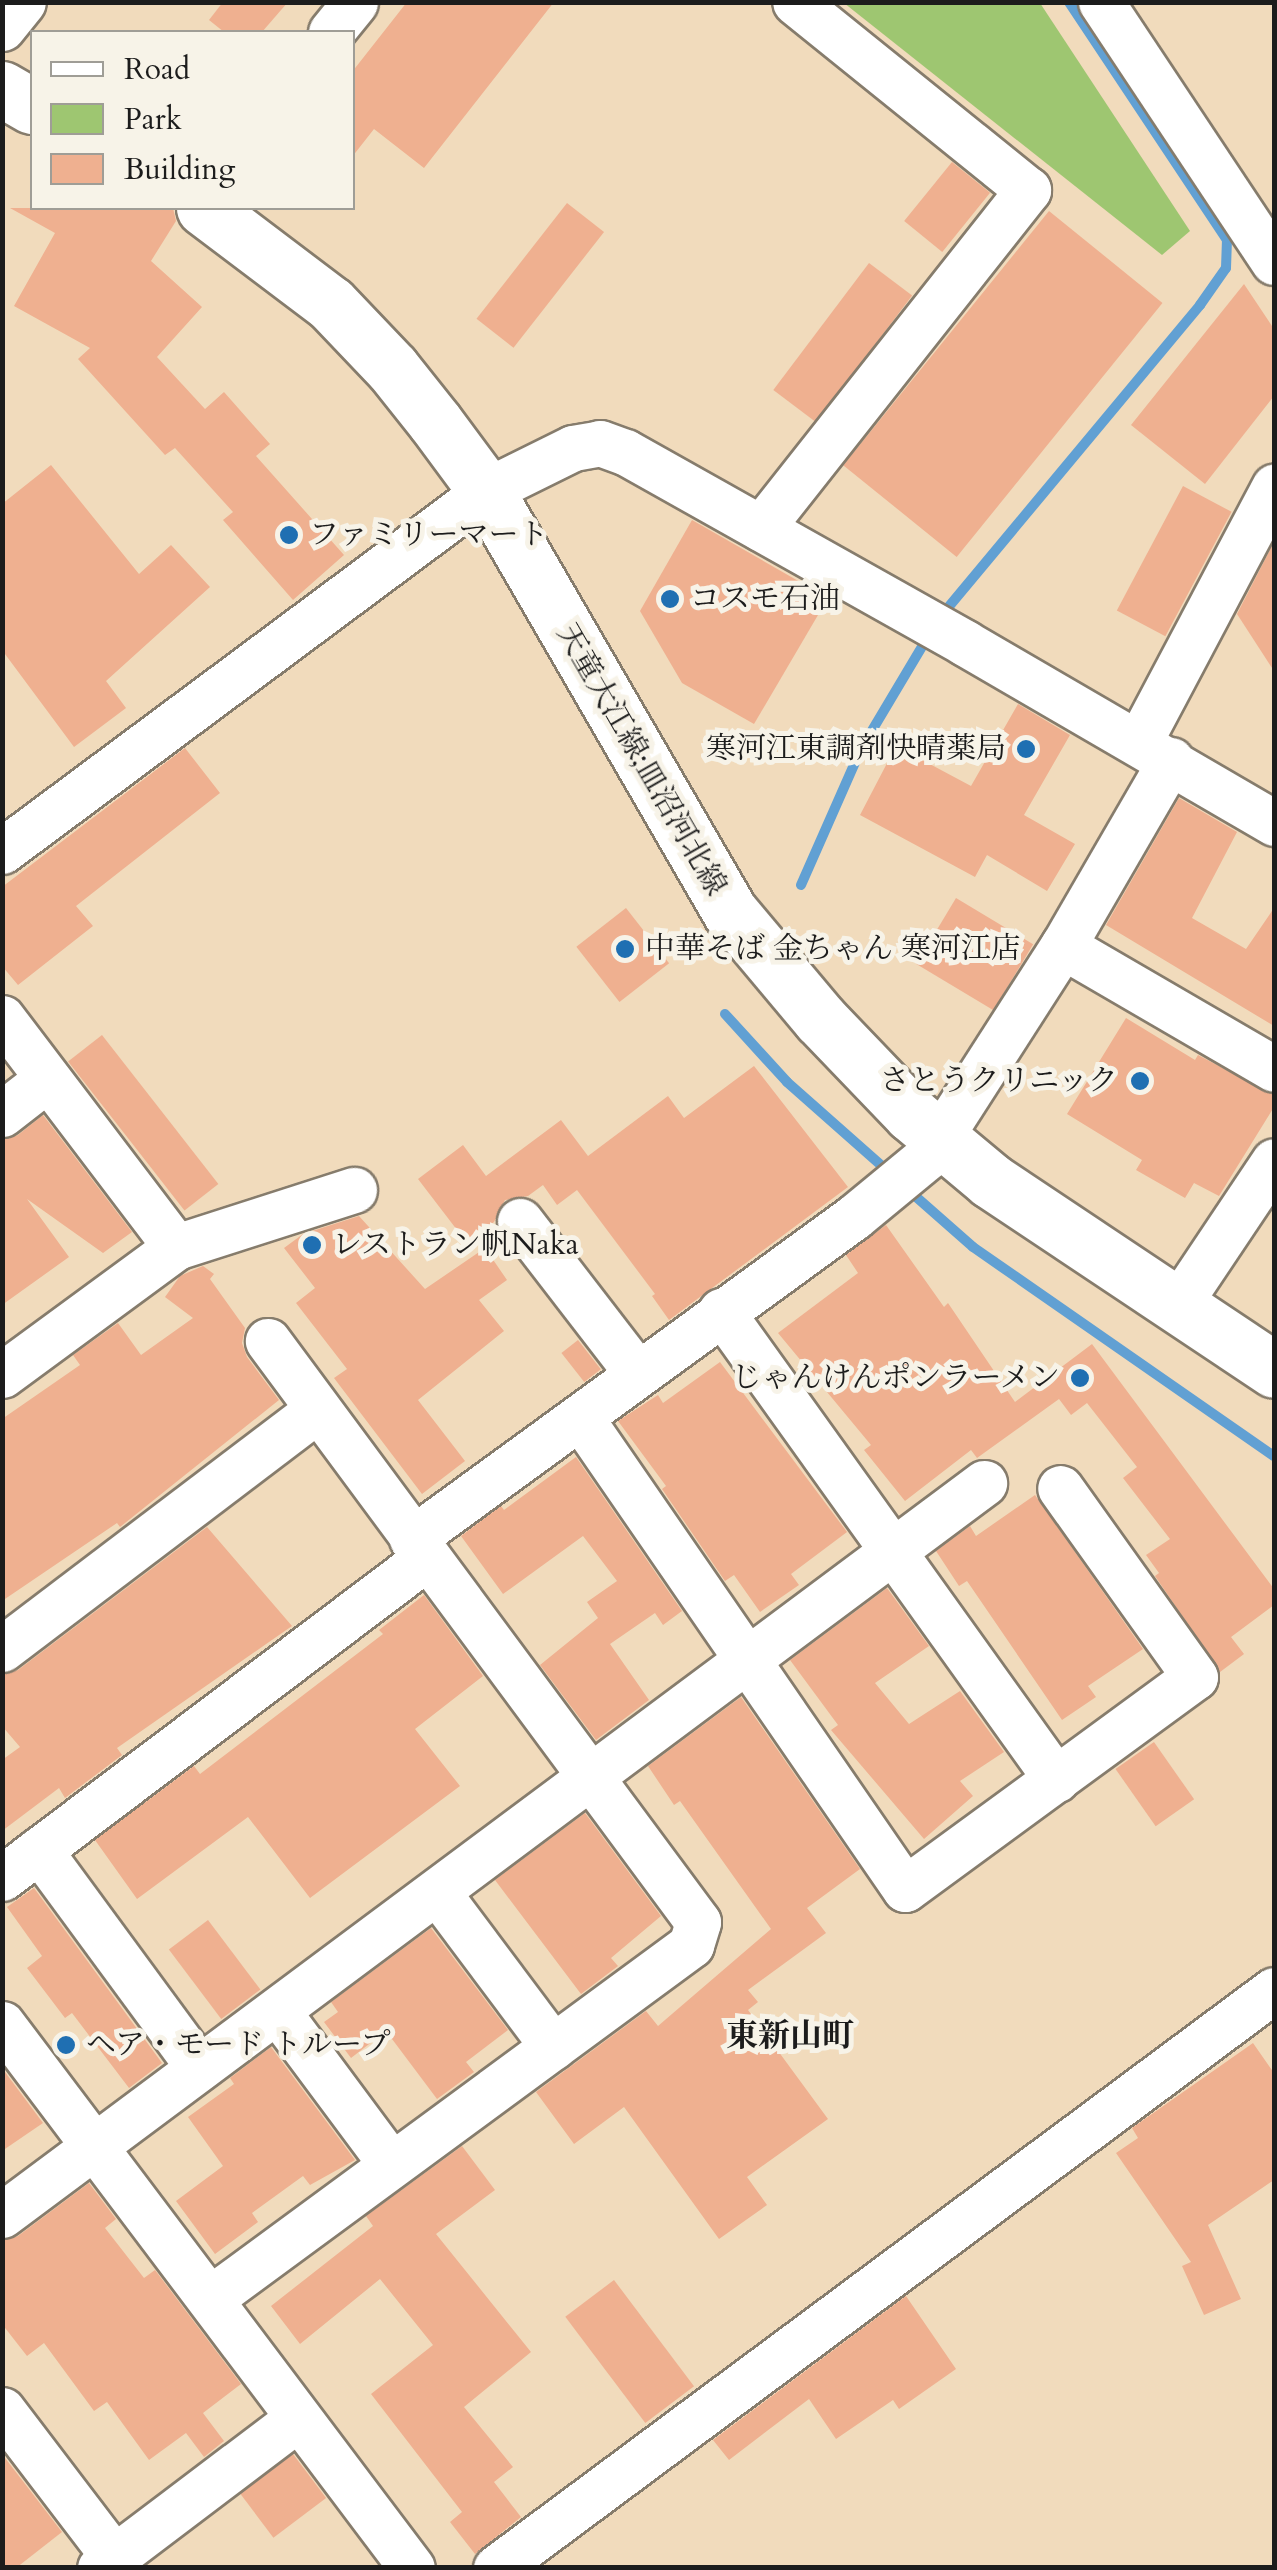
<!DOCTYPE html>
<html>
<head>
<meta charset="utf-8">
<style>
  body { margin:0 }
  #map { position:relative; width:1277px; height:2570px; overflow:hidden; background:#f1dbbc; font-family:Cardo,"Noto Serif JP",serif }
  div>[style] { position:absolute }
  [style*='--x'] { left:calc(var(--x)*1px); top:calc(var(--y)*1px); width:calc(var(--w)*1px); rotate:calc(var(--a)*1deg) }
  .green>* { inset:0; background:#9ec671 }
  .stream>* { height:10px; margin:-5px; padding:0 5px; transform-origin:5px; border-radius:5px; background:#61a0d3 }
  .building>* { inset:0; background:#efb090; transform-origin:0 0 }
  .roads { filter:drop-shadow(2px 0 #867c6c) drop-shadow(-2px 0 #867c6c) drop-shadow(0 2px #867c6c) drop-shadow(0 -2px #867c6c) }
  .minor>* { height:45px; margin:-22.5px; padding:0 22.5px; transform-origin:22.5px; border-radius:22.5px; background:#fff }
  .major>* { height:55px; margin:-27.5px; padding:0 27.5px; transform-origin:27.5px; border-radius:27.5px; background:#fff }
  .dots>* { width:28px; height:28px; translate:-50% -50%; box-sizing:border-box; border:5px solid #f7f3e8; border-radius:50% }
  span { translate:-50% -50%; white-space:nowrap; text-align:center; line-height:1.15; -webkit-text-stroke:10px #f7f3e8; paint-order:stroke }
  .poi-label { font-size:30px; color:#1c1c1c }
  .left { translate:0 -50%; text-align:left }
  .right { translate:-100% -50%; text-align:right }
  .street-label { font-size:30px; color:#1c1c1c }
  .neighbourhood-label { font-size:32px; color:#1c1c1c; font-weight:700 }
  .frame { position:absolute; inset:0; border:5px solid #1c1c1c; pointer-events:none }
  .legend { position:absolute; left:30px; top:30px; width:325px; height:180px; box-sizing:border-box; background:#f7f3e8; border:2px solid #9f9d96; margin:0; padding:12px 18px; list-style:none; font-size:30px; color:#1c1c1c }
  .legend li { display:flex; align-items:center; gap:20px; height:50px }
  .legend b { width:50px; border:2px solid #9f9d96 }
</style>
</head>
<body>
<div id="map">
  <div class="green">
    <i style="clip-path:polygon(844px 3px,1040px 3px,1190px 231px,1162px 255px)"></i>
  </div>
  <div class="stream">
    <i style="--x:941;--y:616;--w:405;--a:-50.2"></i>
    <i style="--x:1200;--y:305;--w:45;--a:-54.9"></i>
    <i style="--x:1226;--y:268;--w:28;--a:-88"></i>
    <i style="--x:1227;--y:240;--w:286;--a:-123.6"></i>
    <i style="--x:801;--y:885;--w:149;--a:-66.2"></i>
    <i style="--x:861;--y:749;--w:133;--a:-59.2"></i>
    <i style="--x:725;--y:1014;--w:92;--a:47.6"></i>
    <i style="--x:787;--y:1082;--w:137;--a:41.5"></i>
    <i style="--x:906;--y:1188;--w:89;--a:41.4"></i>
    <i style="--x:973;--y:1247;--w:366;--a:34.8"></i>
  </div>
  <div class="building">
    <i style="clip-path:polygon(223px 2px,288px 2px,262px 32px,224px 32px,209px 20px)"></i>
    <i style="clip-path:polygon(407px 2px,554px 2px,424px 168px,374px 129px,352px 157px,352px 72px)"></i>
    <i style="left:952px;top:162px;width:49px;height:76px;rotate:39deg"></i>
    <i style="left:567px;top:203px;width:47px;height:147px;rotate:38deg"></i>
    <i style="clip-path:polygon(10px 208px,173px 208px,176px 221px,151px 261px,202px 307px,157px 357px,205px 409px,224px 392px,270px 444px,256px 456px,344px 555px,293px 600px,223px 520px,233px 512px,175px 448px,165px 455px,78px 359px,90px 348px,14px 306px,55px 233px)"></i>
    <i style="left:1049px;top:211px;width:146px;height:327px;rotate:39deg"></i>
    <i style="left:869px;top:263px;width:54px;height:159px;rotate:37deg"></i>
    <i style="clip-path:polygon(1244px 284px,1274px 329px,1274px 396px,1205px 484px,1131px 425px)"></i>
    <i style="clip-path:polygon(51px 465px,139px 574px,171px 545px,210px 587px,106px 681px,126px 708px,74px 747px,2px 650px,2px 504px)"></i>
    <i style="left:1183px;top:486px;width:55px;height:141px;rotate:28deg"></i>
    <i style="clip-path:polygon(692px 520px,828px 598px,754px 724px,682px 683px,640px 611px)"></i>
    <i style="clip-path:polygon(1274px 542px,1274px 671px,1237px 614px)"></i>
    <i style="clip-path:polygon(1018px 704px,1070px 735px,1024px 815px,1075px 844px,1047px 891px,987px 855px,975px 877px,860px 815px,896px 746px,971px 786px)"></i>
    <i style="clip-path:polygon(185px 748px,220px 793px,76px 906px,93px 926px,18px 985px,2px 966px,2px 887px)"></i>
    <i style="clip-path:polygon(1179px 798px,1237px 832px,1192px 918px,1246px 949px,1274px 908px,1274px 1026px,1106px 925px)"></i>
    <i style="left:956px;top:898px;width:90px;height:77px;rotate:31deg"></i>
    <i style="left:626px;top:908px;width:70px;height:63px;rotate:52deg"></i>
    <i style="clip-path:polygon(1126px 1018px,1195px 1060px,1198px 1055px,1274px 1095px,1274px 1107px,1219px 1196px,1194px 1183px,1185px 1198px,1136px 1170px,1142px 1160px,1067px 1114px)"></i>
    <i style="left:102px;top:1035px;width:189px;height:43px;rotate:52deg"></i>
    <i style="clip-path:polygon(754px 1066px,848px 1187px,669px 1320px,652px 1296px,655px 1294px,577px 1190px,557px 1205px,543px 1185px,528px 1196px,505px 1200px,494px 1222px,467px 1243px,418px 1179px,463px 1145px,486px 1176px,561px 1120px,588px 1156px,668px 1096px,684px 1118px)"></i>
    <i style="clip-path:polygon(43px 1115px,132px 1232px,103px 1253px,27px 1199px,69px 1257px,2px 1305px,2px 1140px,18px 1135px)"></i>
    <i style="clip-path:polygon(359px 1216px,425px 1289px,485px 1248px,507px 1280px,479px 1300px,504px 1331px,418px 1400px,465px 1461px,422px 1494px,334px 1378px,347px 1369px,296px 1303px,315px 1288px,284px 1248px,303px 1234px)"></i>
    <i style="clip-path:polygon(886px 1225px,944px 1307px,948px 1303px,1015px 1402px,1092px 1344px,1274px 1589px,1274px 1605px,1231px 1637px,1244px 1654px,1220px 1672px,1155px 1576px,1159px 1573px,1146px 1555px,1170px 1539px,1123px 1478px,1137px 1467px,1087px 1403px,1071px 1415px,1059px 1399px,977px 1458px,971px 1450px,905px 1501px,864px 1450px,871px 1445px,778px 1333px,858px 1273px,846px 1255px)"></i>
    <i style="clip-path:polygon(203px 1266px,214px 1274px,210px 1279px,245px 1328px,242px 1343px,247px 1357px,279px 1400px,120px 1527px,117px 1523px,2px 1601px,2px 1419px,80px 1365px,73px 1355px,118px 1323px,141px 1355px,193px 1318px,165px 1297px,180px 1276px)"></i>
    <i style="left:578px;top:1340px;width:37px;height:21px;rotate:52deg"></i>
    <i style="clip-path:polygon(720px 1362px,847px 1532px,791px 1574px,799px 1585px,760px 1612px,734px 1575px,725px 1581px,662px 1489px,666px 1486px,618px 1421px,658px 1395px,663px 1403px)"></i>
    <i style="clip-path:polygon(576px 1457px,682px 1611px,663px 1625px,655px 1613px,610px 1644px,649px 1700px,596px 1740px,540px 1665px,598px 1618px,587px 1602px,617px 1581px,583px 1536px,503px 1594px,461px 1536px,501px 1506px,504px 1510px)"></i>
    <i style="clip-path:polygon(1035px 1495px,1143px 1649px,1088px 1686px,1096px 1697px,1062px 1720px,967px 1581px,959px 1586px,936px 1551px,970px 1526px,976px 1536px)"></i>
    <i style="clip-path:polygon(207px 1527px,292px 1626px,117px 1748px,122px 1755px,65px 1798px,59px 1788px,2px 1831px,2px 1760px,20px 1747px,2px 1726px,2px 1675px,18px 1670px)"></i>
    <i style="clip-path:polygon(887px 1588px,929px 1646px,875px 1683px,909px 1724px,960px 1691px,1004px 1752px,960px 1781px,973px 1796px,924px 1839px,831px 1730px,838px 1725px,790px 1660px)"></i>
    <i style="clip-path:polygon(424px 1595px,483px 1676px,415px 1729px,460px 1786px,310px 1898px,248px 1817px,137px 1899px,95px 1840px,194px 1766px,200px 1774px,383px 1634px,379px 1630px)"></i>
    <i style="clip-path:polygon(741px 1697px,860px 1869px,807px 1908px,826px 1933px,748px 1990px,758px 2002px,748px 2010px,828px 2119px,747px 2177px,767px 2205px,719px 2239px,624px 2107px,574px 2144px,536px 2092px,646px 2011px,658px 2026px,771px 1929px,680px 1801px,674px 1805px,648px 1766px)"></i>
    <i style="left:1154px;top:1742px;width:70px;height:47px;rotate:55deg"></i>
    <i style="clip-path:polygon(585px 1813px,661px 1916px,611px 1958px,618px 1966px,581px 1994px,495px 1880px)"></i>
    <i style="clip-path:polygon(34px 1888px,162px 2063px,129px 2088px,72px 2013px,65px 2018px,27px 1968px,42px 1956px,7px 1907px)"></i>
    <i style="left:208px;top:1920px;width:87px;height:49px;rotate:53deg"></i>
    <i style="clip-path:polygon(431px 1928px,508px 2030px,466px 2062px,474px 2072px,437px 2099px,386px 2031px,351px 2058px,324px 2022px,338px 2012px,331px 2002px)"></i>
    <i style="clip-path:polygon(1253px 2043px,1274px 2073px,1274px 2180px,1208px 2225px,1241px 2299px,1204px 2315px,1182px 2266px,1191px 2262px,1116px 2153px,1138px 2138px,1132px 2128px)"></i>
    <i style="clip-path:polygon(271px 2047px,355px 2160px,310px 2185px,303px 2176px,252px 2213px,258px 2222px,215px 2254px,176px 2201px,223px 2166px,188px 2117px,234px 2084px,230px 2078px)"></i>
    <i style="clip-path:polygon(2px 2068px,43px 2123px,2px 2151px)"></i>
    <i style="clip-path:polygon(462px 2146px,495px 2190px,436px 2234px,531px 2352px,464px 2407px,513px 2467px,494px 2482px,521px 2517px,475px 2554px,450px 2522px,462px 2512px,371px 2394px,433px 2345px,380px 2279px,300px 2344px,271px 2306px,373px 2226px,366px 2216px)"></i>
    <i style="clip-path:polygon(89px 2183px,116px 2219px,105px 2228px,144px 2278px,155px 2270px,241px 2384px,203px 2413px,224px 2441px,204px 2457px,186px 2433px,149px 2460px,107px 2402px,94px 2411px,44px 2343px,27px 2356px,2px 2324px,2px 2241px,18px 2236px)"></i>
    <i style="left:614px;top:2280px;width:133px;height:61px;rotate:53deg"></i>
    <i style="clip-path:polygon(906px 2296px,956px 2369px,899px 2409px,893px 2400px,836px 2439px,809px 2399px,729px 2460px,713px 2440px)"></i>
    <i style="clip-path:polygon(2px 2454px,62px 2532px,16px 2568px,2px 2568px)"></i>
    <i style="left:293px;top:2454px;width:55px;height:66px;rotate:53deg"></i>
  </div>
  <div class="roads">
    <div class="minor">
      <i style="--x:1101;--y:2;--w:312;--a:56.4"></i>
      <i style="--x:2;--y:28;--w:33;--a:-51"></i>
      <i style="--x:331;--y:32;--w:38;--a:-51"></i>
      <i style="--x:761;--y:528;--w:431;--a:-51.7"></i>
      <i style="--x:1028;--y:190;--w:299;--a:-141.1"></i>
      <i style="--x:1139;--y:742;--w:289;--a:-62.1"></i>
      <i style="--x:2;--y:851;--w:603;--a:-36.64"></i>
      <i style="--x:486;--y:491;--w:97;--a:-26.3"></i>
      <i style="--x:573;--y:448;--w:27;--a:-10"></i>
      <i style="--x:600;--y:443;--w:27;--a:20"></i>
      <i style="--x:625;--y:452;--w:390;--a:29.3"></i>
      <i style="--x:965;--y:643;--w:358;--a:30.2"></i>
      <i style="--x:1063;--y:946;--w:244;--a:30.2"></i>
      <i style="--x:2;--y:1018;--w:288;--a:52.8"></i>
      <i style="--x:2;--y:1114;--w:57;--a:-37.9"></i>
      <i style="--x:520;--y:1221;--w:193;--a:52.4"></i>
      <i style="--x:1177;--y:1306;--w:174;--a:-56.2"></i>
      <i style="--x:721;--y:1311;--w:576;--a:54.4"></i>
      <i style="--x:2;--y:1375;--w:216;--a:-36.3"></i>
      <i style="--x:176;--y:1247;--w:187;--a:-17.8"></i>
      <i style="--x:580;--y:1417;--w:573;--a:55.45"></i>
      <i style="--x:905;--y:1889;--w:359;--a:-36.2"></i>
      <i style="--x:1195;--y:1677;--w:232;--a:-125.5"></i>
      <i style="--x:412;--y:1539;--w:547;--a:-36.07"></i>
      <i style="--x:854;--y:1217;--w:96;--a:-39.5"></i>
      <i style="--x:928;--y:1156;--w:250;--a:-57.3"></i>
      <i style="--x:1063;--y:946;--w:215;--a:-59.9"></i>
      <i style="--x:2;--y:1649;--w:395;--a:-37.2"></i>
      <i style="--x:39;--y:1850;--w:270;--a:53.7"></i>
      <i style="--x:2;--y:1878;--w:531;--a:-37.04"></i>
      <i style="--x:438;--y:1893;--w:192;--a:53.2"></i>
      <i style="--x:278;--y:2012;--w:188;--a:53.4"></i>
      <i style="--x:2;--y:2024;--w:681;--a:53"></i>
      <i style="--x:2;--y:2215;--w:1225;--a:-36.7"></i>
      <i style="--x:211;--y:2298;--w:596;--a:-36.33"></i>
      <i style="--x:691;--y:1945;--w:24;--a:-73"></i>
      <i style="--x:698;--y:1922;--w:723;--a:-126.51"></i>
      <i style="--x:2;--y:2410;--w:185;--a:52.7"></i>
      <i style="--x:100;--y:2568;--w:248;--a:-37.1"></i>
      <i style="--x:496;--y:2568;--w:969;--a:-36.61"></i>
    </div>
    <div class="major">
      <i style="--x:2;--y:89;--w:34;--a:30"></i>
      <i style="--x:204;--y:208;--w:159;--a:37.1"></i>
      <i style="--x:331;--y:304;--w:88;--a:46.4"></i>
      <i style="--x:392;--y:368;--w:69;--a:51.5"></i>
      <i style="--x:435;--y:422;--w:86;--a:53.5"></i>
      <i style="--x:486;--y:491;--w:488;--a:59.9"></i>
      <i style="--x:731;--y:913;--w:138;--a:50"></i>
      <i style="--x:820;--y:1019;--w:132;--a:46.2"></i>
      <i style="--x:911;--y:1114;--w:104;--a:39.9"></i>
      <i style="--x:991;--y:1181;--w:340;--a:33.7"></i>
    </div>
  </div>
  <div class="dots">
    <i style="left:289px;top:535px;background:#1f6fb2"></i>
    <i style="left:670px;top:599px;background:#1f6fb2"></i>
    <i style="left:1026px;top:749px;background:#1f6fb2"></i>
    <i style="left:625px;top:949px;background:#1f6fb2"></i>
    <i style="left:1140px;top:1081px;background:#1f6fb2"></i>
    <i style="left:312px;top:1245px;background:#1f6fb2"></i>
    <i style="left:1080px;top:1378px;background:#1f6fb2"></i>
    <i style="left:66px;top:2045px;background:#1f6fb2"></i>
  </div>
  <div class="poi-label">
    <span class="left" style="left:309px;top:535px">ファミリーマート</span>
    <span class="left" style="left:690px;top:599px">コスモ石油</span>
    <span class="right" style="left:1006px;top:749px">寒河江東調剤快晴薬局</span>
    <span class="left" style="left:645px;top:949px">中華そば 金ちゃん 寒河江店</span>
    <span class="right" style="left:1118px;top:1081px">さとうクリニック</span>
    <span class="left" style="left:332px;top:1245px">レストラン帆Naka</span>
    <span class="right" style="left:1060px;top:1378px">じゃんけんポンラーメン</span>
    <span class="left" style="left:86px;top:2045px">ヘア・モード トループ</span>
  </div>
  <div class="street-label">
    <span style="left:641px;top:760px;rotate:60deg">天童大江線;皿沼河北線</span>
  </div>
  <div class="neighbourhood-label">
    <span style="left:790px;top:2036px">東新山町</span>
  </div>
  <div class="frame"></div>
  <ul class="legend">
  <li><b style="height:12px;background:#fff"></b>Road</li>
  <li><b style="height:28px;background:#9ec671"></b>Park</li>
  <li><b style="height:28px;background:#efb090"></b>Building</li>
  </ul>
</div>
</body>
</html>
